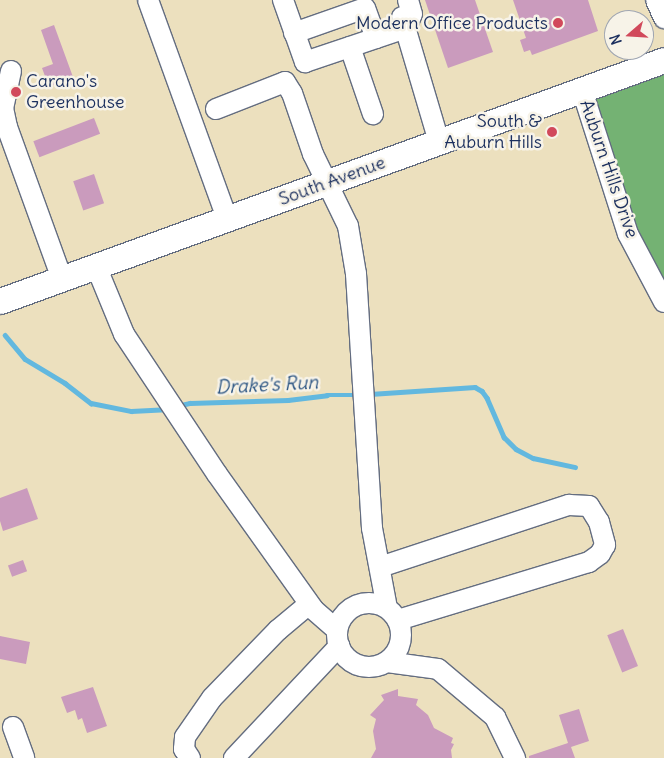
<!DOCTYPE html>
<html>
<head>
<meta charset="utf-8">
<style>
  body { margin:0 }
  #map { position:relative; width:664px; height:758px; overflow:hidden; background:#ece0be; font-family:Delius,sans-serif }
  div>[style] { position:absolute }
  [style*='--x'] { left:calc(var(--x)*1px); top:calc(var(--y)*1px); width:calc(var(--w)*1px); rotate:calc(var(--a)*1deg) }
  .forest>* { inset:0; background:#74b273 }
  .stream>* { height:4.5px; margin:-2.25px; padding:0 2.25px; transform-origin:2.25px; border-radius:2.25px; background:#62b8df }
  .building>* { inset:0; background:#ca9bbd; transform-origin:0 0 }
  .roads { filter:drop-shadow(1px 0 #646d80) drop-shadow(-1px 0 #646d80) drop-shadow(0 1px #646d80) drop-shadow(0 -1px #646d80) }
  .minor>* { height:20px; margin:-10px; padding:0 10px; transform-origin:10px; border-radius:10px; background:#fff }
  .minor>.ring { margin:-10px; padding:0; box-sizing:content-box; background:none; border:20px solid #fff; border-radius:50% }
  .major>* { height:25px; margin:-12.5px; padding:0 12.5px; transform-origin:12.5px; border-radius:12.5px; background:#fff }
  .dots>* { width:14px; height:14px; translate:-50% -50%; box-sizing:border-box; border:2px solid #f7f3e8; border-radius:50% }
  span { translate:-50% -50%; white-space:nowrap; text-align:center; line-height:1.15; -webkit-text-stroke:5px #f7f3e8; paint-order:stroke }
  .poi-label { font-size:18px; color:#1b2f5e }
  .right { translate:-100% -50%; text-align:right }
  .left { translate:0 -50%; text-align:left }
  .street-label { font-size:18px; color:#1b2f5e }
  .water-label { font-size:19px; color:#305885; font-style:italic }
  .north { position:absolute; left:604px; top:10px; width:50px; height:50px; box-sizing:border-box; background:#f7f3e8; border:1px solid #9fa5b1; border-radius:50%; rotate:251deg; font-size:14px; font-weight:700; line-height:20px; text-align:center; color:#1b2f5e }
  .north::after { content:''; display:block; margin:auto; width:18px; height:22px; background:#d1495b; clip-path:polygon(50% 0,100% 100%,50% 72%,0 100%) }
</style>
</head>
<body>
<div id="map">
  <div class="forest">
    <i style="clip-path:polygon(664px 60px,664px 302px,582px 90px)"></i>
  </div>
  <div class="stream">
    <i style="--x:5;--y:335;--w:31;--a:50"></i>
    <i style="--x:25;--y:359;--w:47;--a:31"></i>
    <i style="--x:65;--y:383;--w:33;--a:38"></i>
    <i style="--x:91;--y:403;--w:41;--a:11.3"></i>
    <i style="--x:131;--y:411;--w:34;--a:-3"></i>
    <i style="--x:370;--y:394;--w:105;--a:-3.8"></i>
    <i style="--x:475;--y:387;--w:8;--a:30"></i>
    <i style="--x:482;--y:391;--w:9;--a:54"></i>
    <i style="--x:487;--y:398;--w:43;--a:66.4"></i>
    <i style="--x:504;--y:437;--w:17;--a:45"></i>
    <i style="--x:516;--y:449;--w:19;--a:28"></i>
    <i style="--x:533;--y:458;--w:43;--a:12.1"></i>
    <i style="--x:181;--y:405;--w:9;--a:-13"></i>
    <i style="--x:190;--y:403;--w:98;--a:-1.8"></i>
    <i style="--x:288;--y:400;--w:39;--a:-7"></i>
    <i style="--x:327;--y:395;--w:27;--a:0"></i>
  </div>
  <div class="building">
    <i style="clip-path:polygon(425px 0,475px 0,493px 52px,448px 68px)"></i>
    <i style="clip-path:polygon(513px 0,588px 0,598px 31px,532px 55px,530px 50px,524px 52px,520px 40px,526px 38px)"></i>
    <i style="clip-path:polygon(54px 25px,73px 77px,49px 87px,42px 68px,53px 64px,41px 30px)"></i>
    <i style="left:94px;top:118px;width:17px;height:65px;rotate:69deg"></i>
    <i style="left:94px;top:174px;width:31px;height:22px;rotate:71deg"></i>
    <i style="clip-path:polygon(27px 488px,38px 519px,3px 531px,0 521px,0 498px)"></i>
    <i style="left:23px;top:560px;width:12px;height:16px;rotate:70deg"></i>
    <i style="left:623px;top:629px;width:40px;height:17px;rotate:68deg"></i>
    <i style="clip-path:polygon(0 636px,30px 642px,26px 664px,0 659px)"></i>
    <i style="clip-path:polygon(93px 687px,107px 726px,87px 733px,82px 718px,78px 720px,75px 710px,67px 713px,61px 697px)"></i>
    <i style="clip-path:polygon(398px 689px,398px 696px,418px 699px,416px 705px,428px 715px,434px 728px,453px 738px,451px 743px,454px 744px,451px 750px,452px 758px,371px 758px,376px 749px,373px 731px,376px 719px,370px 715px,384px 700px,381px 695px)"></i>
    <i style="clip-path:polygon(579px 709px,589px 741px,571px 747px,575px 758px,529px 758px,529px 756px,568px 743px,559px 715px)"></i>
  </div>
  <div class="roads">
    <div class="minor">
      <i style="--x:148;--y:0;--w:232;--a:70.1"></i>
      <i style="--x:283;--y:0;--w:66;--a:70.5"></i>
      <i style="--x:305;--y:62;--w:107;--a:-18.6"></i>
      <i style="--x:406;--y:28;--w:15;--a:-67"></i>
      <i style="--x:412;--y:14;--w:15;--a:-106"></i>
      <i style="--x:656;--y:0;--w:20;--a:66"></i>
      <i style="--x:402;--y:17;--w:130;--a:73.5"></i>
      <i style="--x:294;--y:33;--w:75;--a:-19.4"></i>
      <i style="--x:365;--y:8;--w:32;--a:70"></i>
      <i style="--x:350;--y:47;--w:71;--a:71.1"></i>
      <i style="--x:11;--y:71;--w:38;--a:102"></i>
      <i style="--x:3;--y:108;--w:19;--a:78"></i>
      <i style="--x:7;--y:127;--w:162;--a:70.1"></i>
      <i style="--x:582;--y:90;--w:151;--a:72.3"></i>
      <i style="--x:628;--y:234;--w:77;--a:62.1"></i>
      <i style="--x:216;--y:109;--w:74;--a:-21.4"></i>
      <i style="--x:285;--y:82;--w:13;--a:58"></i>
      <i style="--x:292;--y:93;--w:65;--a:71"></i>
      <i style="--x:313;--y:154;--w:80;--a:64.1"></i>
      <i style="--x:348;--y:226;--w:49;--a:80.5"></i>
      <i style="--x:356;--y:274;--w:255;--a:86.4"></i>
      <i style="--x:372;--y:528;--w:81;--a:79.4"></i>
      <i style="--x:96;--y:266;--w:74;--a:67.6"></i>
      <i style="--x:124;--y:334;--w:168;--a:56.4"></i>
      <i style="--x:217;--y:474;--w:167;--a:54.5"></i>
      <i style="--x:314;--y:610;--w:30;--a:41"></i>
      <i style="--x:380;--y:567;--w:199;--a:-18.2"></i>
      <i style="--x:569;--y:505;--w:20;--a:3"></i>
      <i style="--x:589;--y:506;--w:19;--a:58"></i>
      <i style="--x:599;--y:522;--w:24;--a:75"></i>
      <i style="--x:605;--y:545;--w:10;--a:119"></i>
      <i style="--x:600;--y:554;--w:14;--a:144"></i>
      <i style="--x:589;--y:562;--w:200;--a:163.1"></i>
      <i class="ring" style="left:337px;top:603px;width:44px;height:44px"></i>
      <i style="--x:387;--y:662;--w:51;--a:7.8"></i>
      <i style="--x:438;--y:669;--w:75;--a:40.1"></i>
      <i style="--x:495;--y:717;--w:46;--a:64"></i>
      <i style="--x:13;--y:727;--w:33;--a:70"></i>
      <i style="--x:190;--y:758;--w:11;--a:-124"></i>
      <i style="--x:184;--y:749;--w:12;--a:-85"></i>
      <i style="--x:185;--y:737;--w:47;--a:-55.3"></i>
      <i style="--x:212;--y:698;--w:95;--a:-45.9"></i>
      <i style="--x:278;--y:630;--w:40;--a:-40"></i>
      <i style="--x:234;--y:758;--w:154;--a:-46.8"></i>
    </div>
    <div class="major">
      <i style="--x:0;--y:301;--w:706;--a:-19.95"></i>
    </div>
  </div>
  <div class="dots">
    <i style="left:558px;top:23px;background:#d1495b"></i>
    <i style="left:16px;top:92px;background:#d1495b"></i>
    <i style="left:552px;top:132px;background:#d1495b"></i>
  </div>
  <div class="poi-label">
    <span class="right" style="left:548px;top:23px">Modern Office Products</span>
    <span class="left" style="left:26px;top:92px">Carano's<br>Greenhouse</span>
    <span class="right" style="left:542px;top:132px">South &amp;<br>Auburn Hills</span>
  </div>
  <div class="street-label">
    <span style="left:609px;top:169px;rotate:71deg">Auburn Hills Drive</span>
    <span style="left:332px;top:181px;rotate:-20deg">South Avenue</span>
  </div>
  <div class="water-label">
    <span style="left:267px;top:385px;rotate:-3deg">Drake's Run</span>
  </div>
  <div class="north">N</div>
</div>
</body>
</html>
